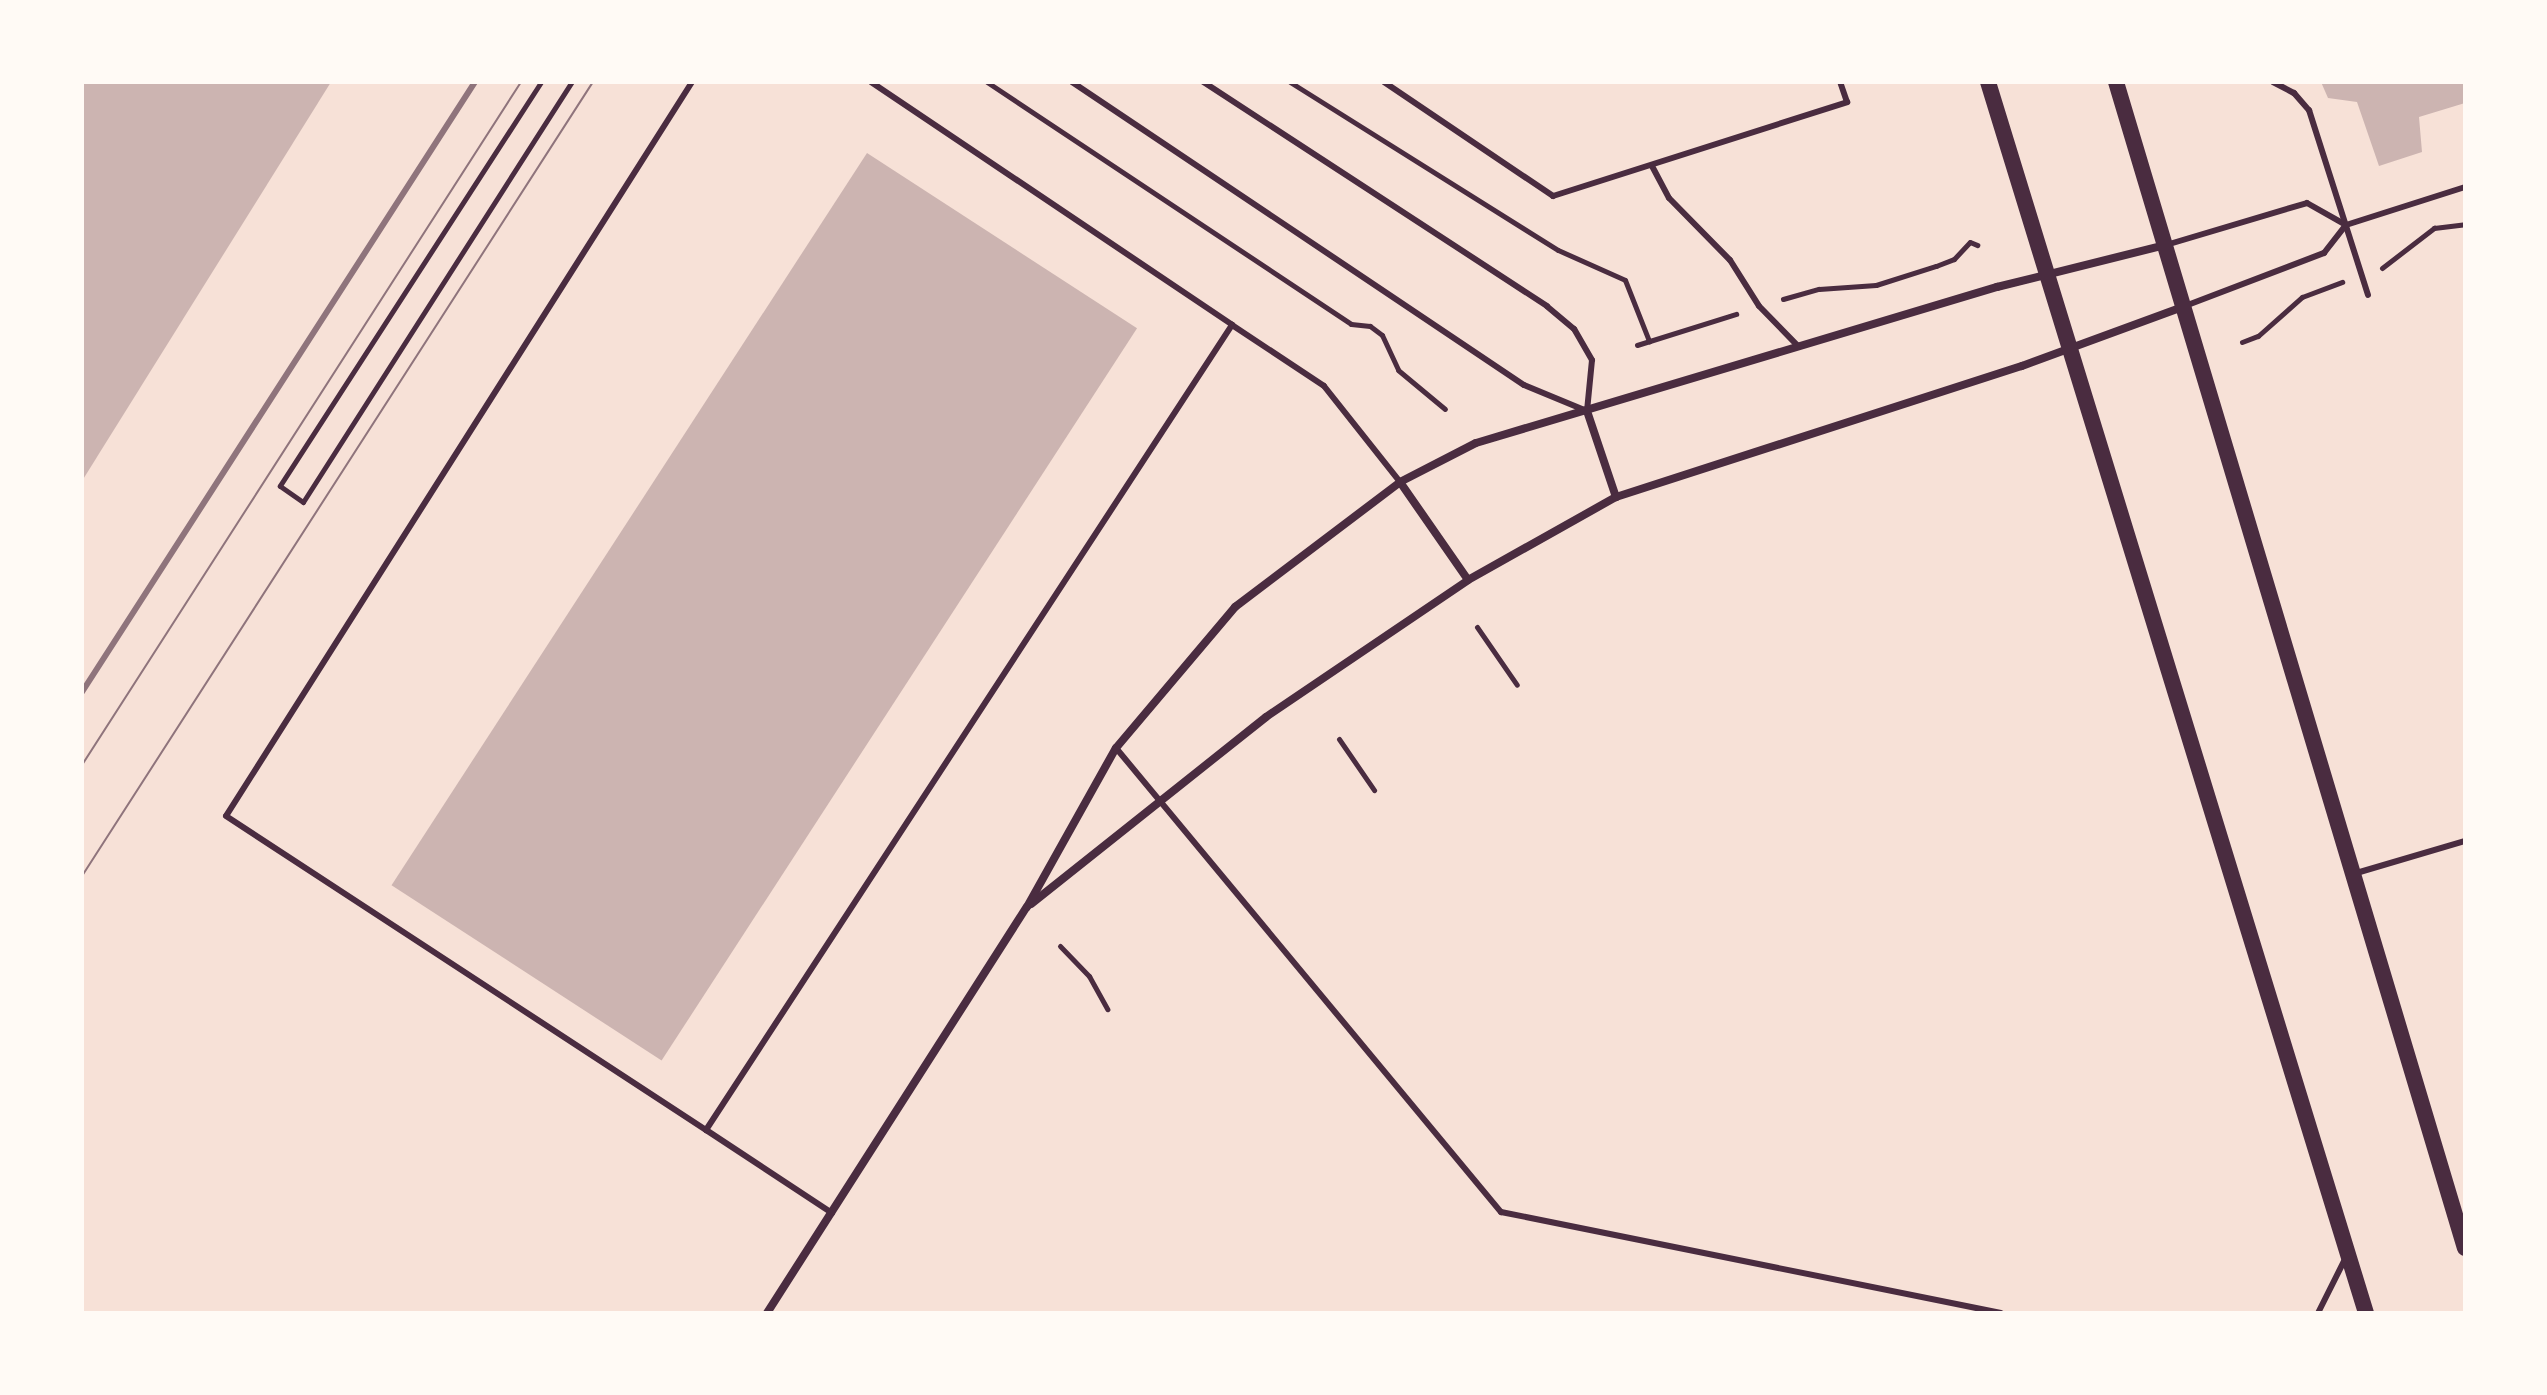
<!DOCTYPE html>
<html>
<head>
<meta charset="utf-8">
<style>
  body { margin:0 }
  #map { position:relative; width:2547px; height:1395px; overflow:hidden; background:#f7e1d7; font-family:"Public Sans",sans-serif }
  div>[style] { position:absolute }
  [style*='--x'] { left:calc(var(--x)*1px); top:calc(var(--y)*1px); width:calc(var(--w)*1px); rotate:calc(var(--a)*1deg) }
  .building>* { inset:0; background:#ccb4b1; transform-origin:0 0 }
  .path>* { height:5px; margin:-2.5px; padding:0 2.5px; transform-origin:2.5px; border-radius:2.5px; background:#4a2c40 }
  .service>* { height:6px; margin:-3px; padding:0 3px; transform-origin:3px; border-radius:3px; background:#4a2c40 }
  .minor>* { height:8px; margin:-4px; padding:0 4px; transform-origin:4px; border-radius:4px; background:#4a2c40 }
  .secondary>* { height:16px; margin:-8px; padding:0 8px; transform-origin:8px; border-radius:8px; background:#4a2c40 }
  .tram>* { height:2px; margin:-1px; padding:0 1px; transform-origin:1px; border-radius:1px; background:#8f747c }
  .rail>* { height:6px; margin:-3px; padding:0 3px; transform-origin:3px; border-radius:3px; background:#8f747c }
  span { translate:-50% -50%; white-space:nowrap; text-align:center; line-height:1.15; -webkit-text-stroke:6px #fffaf5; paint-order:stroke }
  .frame { position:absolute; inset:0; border:84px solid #fffaf5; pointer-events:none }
</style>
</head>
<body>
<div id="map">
  <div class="building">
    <i style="clip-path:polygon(82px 82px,331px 82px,82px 481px)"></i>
    <i style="clip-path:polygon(2321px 82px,2465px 82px,2465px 103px,2419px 117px,2422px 152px,2379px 166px,2357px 102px,2328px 98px)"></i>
    <i style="left:867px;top:153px;width:322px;height:873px;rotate:33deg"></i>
  </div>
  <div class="path">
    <i style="--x:541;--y:82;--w:481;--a:122.9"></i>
    <i style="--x:280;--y:486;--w:28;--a:35"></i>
    <i style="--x:303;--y:502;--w:499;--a:-57.4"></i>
    <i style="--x:987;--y:82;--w:437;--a:33.6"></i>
    <i style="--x:1351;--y:324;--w:19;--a:6"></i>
    <i style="--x:1370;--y:326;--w:15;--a:37"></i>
    <i style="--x:1382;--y:335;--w:38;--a:65"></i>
    <i style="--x:1398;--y:370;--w:61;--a:39.7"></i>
    <i style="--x:1290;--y:82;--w:316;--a:32.1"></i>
    <i style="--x:1558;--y:250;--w:73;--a:24.1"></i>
    <i style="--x:1625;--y:280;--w:66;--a:68.5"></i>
    <i style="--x:2382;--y:268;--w:66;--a:-37.6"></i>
    <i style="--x:2434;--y:228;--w:31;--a:-7"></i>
    <i style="--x:1783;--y:299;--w:37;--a:-16"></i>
    <i style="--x:1819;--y:289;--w:57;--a:-4"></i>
    <i style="--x:1876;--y:285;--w:63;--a:-17.6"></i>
    <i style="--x:1936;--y:266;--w:19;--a:-21"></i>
    <i style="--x:1954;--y:259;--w:23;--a:-47"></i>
    <i style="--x:1970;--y:242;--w:8;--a:23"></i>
    <i style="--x:2242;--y:342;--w:17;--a:-21"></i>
    <i style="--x:2258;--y:336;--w:59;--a:-41.6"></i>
    <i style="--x:2302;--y:297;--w:43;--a:-20.6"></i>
    <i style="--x:1637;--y:345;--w:104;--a:-17.4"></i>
    <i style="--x:1477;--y:627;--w:70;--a:55.4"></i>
    <i style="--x:1339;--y:739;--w:62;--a:55.5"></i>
    <i style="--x:1060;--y:946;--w:42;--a:46"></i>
    <i style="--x:1089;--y:976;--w:38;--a:61"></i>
  </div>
  <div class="service">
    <i style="--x:692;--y:82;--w:869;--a:122.41"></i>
    <i style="--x:226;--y:816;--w:574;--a:33.19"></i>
    <i style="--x:871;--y:82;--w:435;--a:33.9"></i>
    <i style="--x:1072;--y:82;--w:544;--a:33.84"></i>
    <i style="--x:1524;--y:385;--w:68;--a:22.4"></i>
    <i style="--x:1587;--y:411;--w:51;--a:-84.4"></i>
    <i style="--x:1592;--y:360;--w:36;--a:-120"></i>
    <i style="--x:1574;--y:329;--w:35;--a:-140"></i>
    <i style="--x:1547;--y:306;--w:411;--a:-146.9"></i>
    <i style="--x:1384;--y:82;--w:204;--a:34"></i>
    <i style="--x:1553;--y:196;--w:309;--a:-17.7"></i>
    <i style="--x:1847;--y:102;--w:21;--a:-109"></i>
    <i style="--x:2273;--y:82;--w:24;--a:28"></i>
    <i style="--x:2294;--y:93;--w:23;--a:49"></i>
    <i style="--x:2309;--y:110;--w:194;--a:72.3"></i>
    <i style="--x:1652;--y:166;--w:36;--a:62"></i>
    <i style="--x:1669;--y:198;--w:87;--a:45.5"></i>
    <i style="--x:1730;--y:260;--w:54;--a:57.8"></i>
    <i style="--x:1759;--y:306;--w:57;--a:45.7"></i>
    <i style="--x:2166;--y:245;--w:147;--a:-16.6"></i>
    <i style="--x:2307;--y:203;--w:45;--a:29.4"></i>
    <i style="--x:2185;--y:306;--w:149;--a:-20.9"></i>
    <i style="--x:2324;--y:253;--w:36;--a:-52"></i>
    <i style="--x:2346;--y:225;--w:125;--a:-17.7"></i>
    <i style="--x:1116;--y:748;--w:603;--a:50.32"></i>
    <i style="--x:1501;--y:1212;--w:510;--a:11.42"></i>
    <i style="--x:2353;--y:874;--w:117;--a:-16.4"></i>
    <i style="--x:832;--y:1213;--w:151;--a:-146.6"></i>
    <i style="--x:706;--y:1130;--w:962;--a:-56.84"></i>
    <i style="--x:1232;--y:325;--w:110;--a:33.5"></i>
    <i style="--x:1324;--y:386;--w:122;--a:51.6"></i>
    <i style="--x:2318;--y:1313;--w:60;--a:-63.4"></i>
  </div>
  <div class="minor">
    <i style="--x:1587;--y:411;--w:91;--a:71.4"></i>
    <i style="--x:1400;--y:482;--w:119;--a:55.2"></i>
    <i style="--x:1031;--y:904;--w:300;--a:-38.5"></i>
    <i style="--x:1266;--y:717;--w:244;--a:-34.1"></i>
    <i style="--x:1468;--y:580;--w:170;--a:-29.3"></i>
    <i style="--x:1616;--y:497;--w:427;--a:-17.9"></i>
    <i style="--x:2022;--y:366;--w:174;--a:-20.2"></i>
    <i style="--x:767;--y:1313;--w:482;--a:-57.4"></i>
    <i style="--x:1027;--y:907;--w:182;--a:-60.8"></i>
    <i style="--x:1116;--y:748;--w:185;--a:-49.8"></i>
    <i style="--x:1235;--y:607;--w:207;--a:-37.1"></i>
    <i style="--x:1400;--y:482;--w:85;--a:-27.2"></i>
    <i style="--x:1476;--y:443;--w:544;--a:-16.67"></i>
    <i style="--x:1997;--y:287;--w:174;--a:-14"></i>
  </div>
  <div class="secondary">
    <i style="--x:1988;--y:82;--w:1288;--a:72.93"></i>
    <i style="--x:2116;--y:82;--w:1217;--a:73.34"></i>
  </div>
  <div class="tram">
    <i style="--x:82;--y:765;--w:812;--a:-57.27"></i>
    <i style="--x:82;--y:876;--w:944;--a:-57.24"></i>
  </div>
  <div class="rail">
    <i style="--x:82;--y:692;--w:726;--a:-57.21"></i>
  </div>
  <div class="frame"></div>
</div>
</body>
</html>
